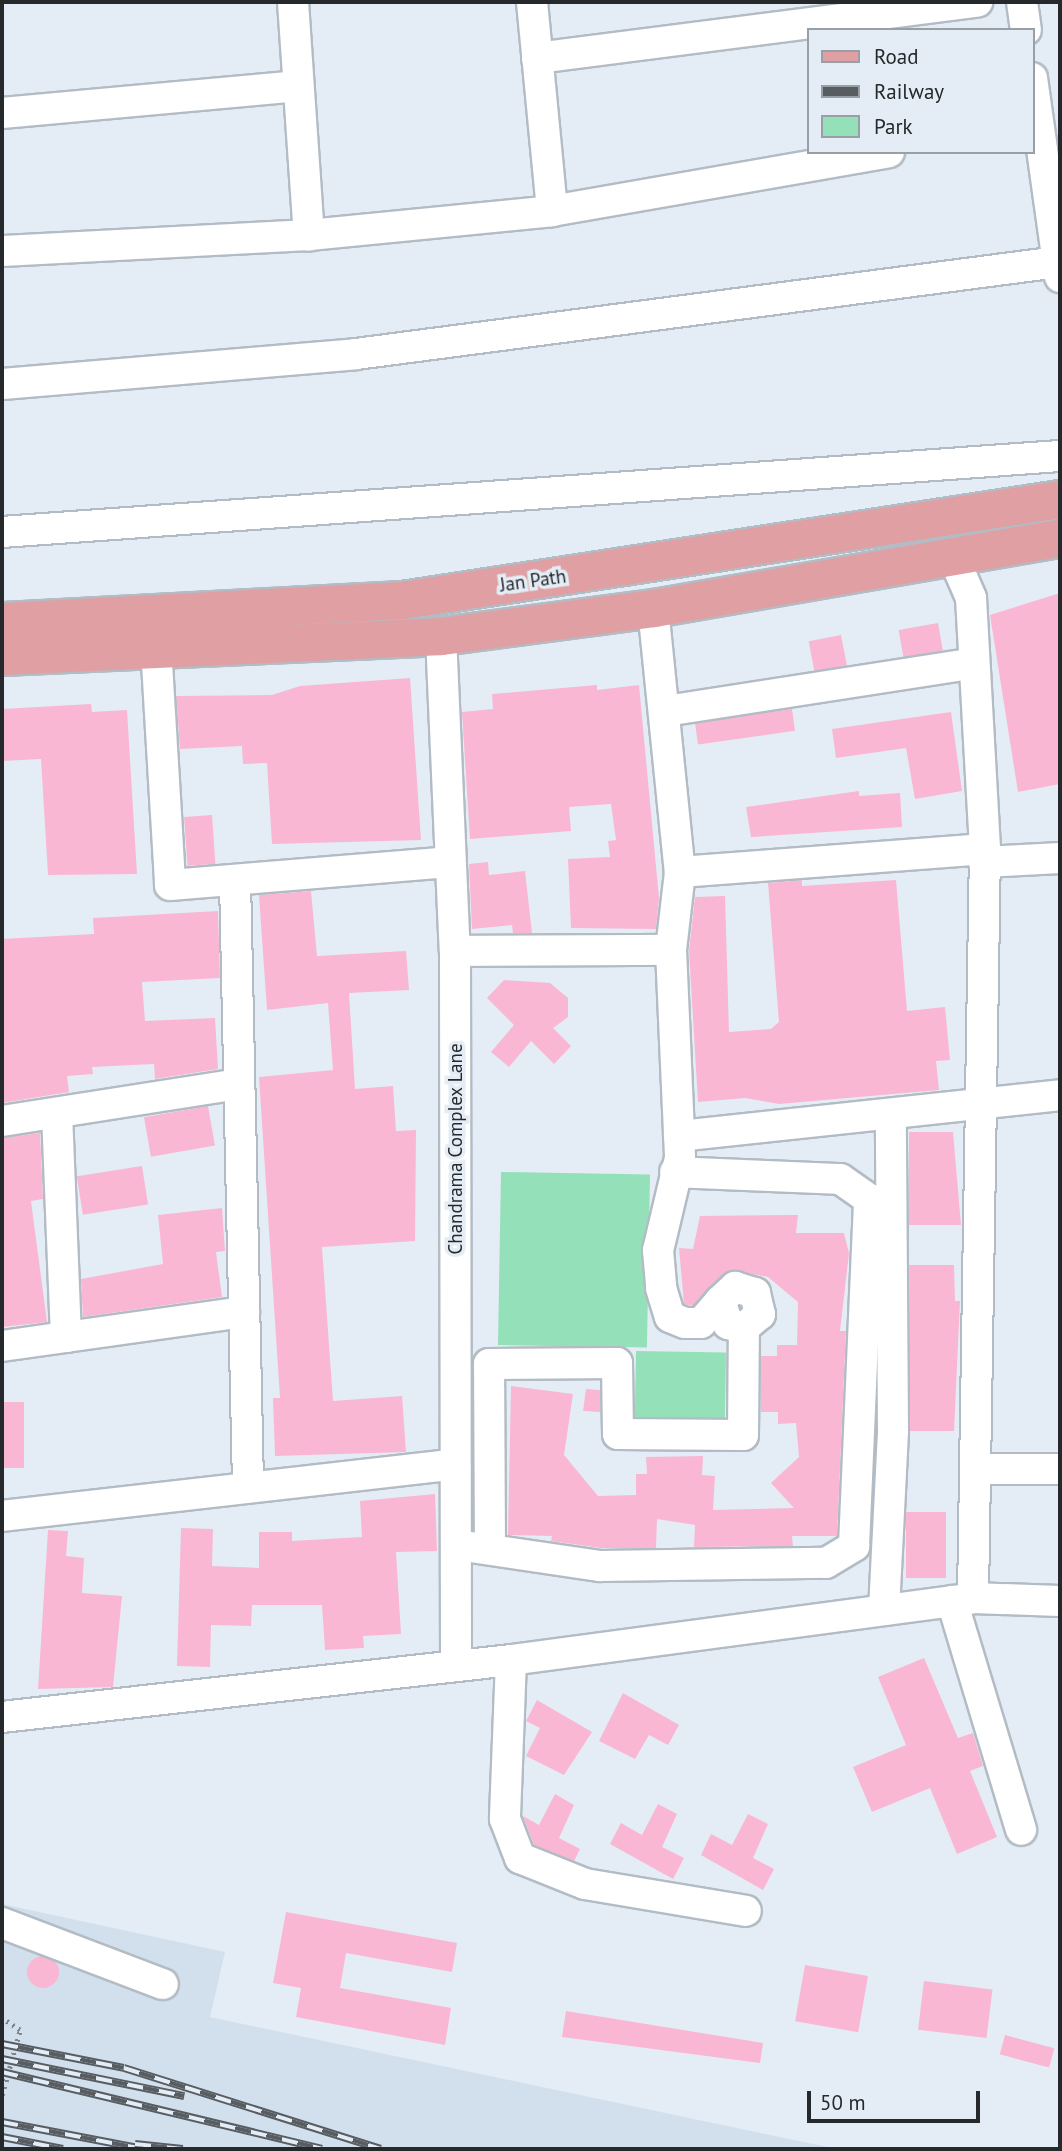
<!DOCTYPE html>
<html>
<head>
<meta charset="utf-8">
<style>
  body { margin:0 }
  #map { position:relative; width:1062px; height:2151px; overflow:hidden; background:#e4edf6; font-family:"PT Sans",sans-serif }
  div>[style] { position:absolute }
  [style*='--x'] { left:calc(var(--x)*1px); top:calc(var(--y)*1px); width:calc(var(--w)*1px); rotate:calc(var(--a)*1deg) }
  .built>* { inset:0; background:#d2e0ee }
  .green>* { inset:0; background:#94e0b9; transform-origin:0 0 }
  .building>* { inset:0; background:#f9b7d4; transform-origin:0 0 }
  .round { border-radius:50% }
  .path>* { height:4.5px; margin-top:-2.25px; transform-origin:0; background:repeating-linear-gradient(90deg,#7e848a 0 2px,transparent 0 7px) }
  .roads { filter:drop-shadow(2px 0 #b3bcc4) drop-shadow(-2px 0 #b3bcc4) drop-shadow(0 2px #b3bcc4) drop-shadow(0 -2px #b3bcc4) }
  .minor>* { height:30px; margin:-15px; padding:0 15px; transform-origin:15px; border-radius:15px; background:#fff }
  .major>* { height:37px; margin:-18.5px; padding:0 18.5px; transform-origin:18.5px; border-radius:18.5px; background:#e09fa2 }
  .rail>* { height:8px; margin-top:-4px; transform-origin:0; background:repeating-linear-gradient(90deg,#e4edf6 0 16px,#585d62 0 32px); box-sizing:border-box; border-block:2px solid #585d62 }
  span { translate:-50% -50%; white-space:nowrap; text-align:center; line-height:1.15; -webkit-text-stroke:7px #e4edf6; paint-order:stroke }
  .street-label { font-size:19px; color:#25292c }
  .frame { position:absolute; inset:0; border:4px solid #25292c; pointer-events:none }
  .legend { position:absolute; left:807px; top:28px; width:228px; height:126px; box-sizing:border-box; background:#e4edf6; border:2px solid #989fa5; margin:0; padding:9px 12px; list-style:none; font-size:21px; color:#25292c }
  .legend li { display:flex; align-items:center; gap:14px; height:35px }
  .legend b { width:35px; border:2px solid #989fa5 }
  .scale { position:absolute; left:807px; top:2091px; width:173px; height:32px; box-sizing:border-box; border:4px solid #25292c; border-top:0; padding-left:9px; font-size:21px; line-height:24px; white-space:nowrap; color:#25292c; -webkit-text-stroke:5px #e4edf6; paint-order:stroke }
</style>
</head>
<body>
<div id="map">
  <div class="built">
    <i style="clip-path:polygon(2px 1904px,225px 1952px,210px 2017px,837px 2149px,2px 2149px)"></i>
  </div>
  <div class="green">
    <i style="left:501px;top:1172px;width:149px;height:173px;rotate:1deg"></i>
    <i style="left:636px;top:1351px;width:90px;height:78px;rotate:1deg"></i>
  </div>
  <div class="building">
    <i style="clip-path:polygon(1060px 593px,1060px 784px,1018px 792px,990px 615px)"></i>
    <i style="left:938px;top:623px;width:28px;height:40px;rotate:80deg"></i>
    <i style="left:841px;top:635px;width:31px;height:33px;rotate:79deg"></i>
    <i style="clip-path:polygon(410px 678px,421px 840px,272px 844px,267px 763px,243px 764px,242px 746px,180px 749px,176px 696px,272px 695px,300px 686px)"></i>
    <i style="clip-path:polygon(597px 685px,597px 690px,639px 685px,659px 898px,656px 929px,571px 928px,568px 859px,610px 857px,608px 841px,616px 840px,611px 804px,569px 807px,571px 831px,470px 839px,462px 712px,493px 709px,492px 694px)"></i>
    <i style="clip-path:polygon(91px 704px,92px 712px,127px 710px,137px 874px,48px 875px,41px 759px,2px 761px,2px 709px)"></i>
    <i style="left:792px;top:709px;width:22px;height:98px;rotate:82deg"></i>
    <i style="clip-path:polygon(951px 712px,962px 791px,915px 799px,906px 748px,836px 758px,832px 729px)"></i>
    <i style="clip-path:polygon(859px 791px,859px 796px,900px 793px,902px 827px,751px 837px,746px 807px)"></i>
    <i style="left:212px;top:815px;width:49px;height:28px;rotate:86deg"></i>
    <i style="clip-path:polygon(488px 862px,489px 875px,525px 871px,532px 933px,513px 933px,512px 925px,472px 929px,469px 864px)"></i>
    <i style="clip-path:polygon(802px 880px,802px 886px,896px 880px,907px 1011px,945px 1007px,950px 1060px,936px 1061px,939px 1090px,779px 1104px,745px 1098px,698px 1102px,689px 951px,695px 897px,725px 896px,729px 1032px,771px 1029px,779px 1022px,768px 883px)"></i>
    <i style="clip-path:polygon(311px 891px,317px 956px,406px 951px,409px 990px,349px 993px,355px 1089px,393px 1086px,396px 1131px,416px 1130px,415px 1241px,322px 1247px,333px 1401px,402px 1396px,406px 1452px,275px 1456px,273px 1398px,280px 1398px,259px 1077px,333px 1070px,328px 1003px,267px 1010px,259px 895px)"></i>
    <i style="clip-path:polygon(218px 911px,220px 978px,142px 982px,145px 1021px,215px 1018px,218px 1069px,155px 1079px,154px 1064px,92px 1067px,93px 1074px,67px 1076px,69px 1092px,2px 1103px,2px 939px,94px 934px,93px 918px)"></i>
    <i style="clip-path:polygon(504px 980px,550px 983px,568px 998px,568px 1017px,553px 1028px,571px 1046px,554px 1064px,531px 1041px,509px 1067px,491px 1052px,514px 1025px,487px 998px)"></i>
    <i style="left:208px;top:1106px;width:40px;height:65px;rotate:80deg"></i>
    <i style="clip-path:polygon(909px 1132px,953px 1132px,961px 1225px,909px 1225px)"></i>
    <i style="clip-path:polygon(40px 1133px,43px 1199px,31px 1201px,47px 1322px,2px 1327px,2px 1138px)"></i>
    <i style="left:142px;top:1166px;width:39px;height:66px;rotate:81deg"></i>
    <i style="clip-path:polygon(222px 1208px,225px 1251px,216px 1252px,222px 1297px,83px 1317px,81px 1279px,163px 1264px,158px 1215px)"></i>
    <i style="clip-path:polygon(798px 1215px,796px 1233px,844px 1233px,849px 1253px,840px 1331px,846px 1331px,837px 1536px,792px 1536px,793px 1546px,694px 1547px,695px 1525px,657px 1519px,656px 1548px,601px 1548px,551px 1541px,552px 1536px,508px 1535px,511px 1386px,573px 1394px,564px 1455px,598px 1496px,636px 1495px,636px 1474px,647px 1474px,646px 1457px,703px 1456px,702px 1475px,715px 1476px,713px 1510px,794px 1508px,771px 1483px,799px 1457px,796px 1423px,778px 1424px,778px 1412px,761px 1412px,761px 1356px,777px 1356px,777px 1345px,797px 1345px,798px 1302px,768px 1277px,732px 1270px,693px 1306px,684px 1304px,679px 1248px,693px 1249px,700px 1216px)"></i>
    <i style="clip-path:polygon(909px 1265px,954px 1265px,955px 1301px,960px 1301px,954px 1431px,910px 1431px)"></i>
    <i style="clip-path:polygon(586px 1389px,600px 1390px,600px 1412px,583px 1411px)"></i>
    <i style="left:2px;top:1402px;width:22px;height:66px"></i>
    <i style="clip-path:polygon(435px 1494px,437px 1551px,396px 1552px,401px 1634px,363px 1636px,364px 1648px,325px 1650px,322px 1605px,252px 1605px,251px 1626px,211px 1625px,210px 1667px,177px 1666px,181px 1528px,213px 1529px,212px 1566px,259px 1568px,259px 1532px,292px 1532px,292px 1541px,362px 1537px,360px 1501px)"></i>
    <i style="left:906px;top:1512px;width:40px;height:66px"></i>
    <i style="clip-path:polygon(48px 1530px,68px 1531px,66px 1556px,84px 1558px,82px 1593px,122px 1596px,113px 1687px,38px 1689px)"></i>
    <i style="clip-path:polygon(924px 1658px,958px 1738px,973px 1733px,983px 1766px,970px 1771px,997px 1837px,957px 1854px,930px 1788px,872px 1812px,853px 1767px,906px 1745px,878px 1677px)"></i>
    <i style="clip-path:polygon(623px 1693px,679px 1725px,668px 1745px,649px 1735px,635px 1759px,599px 1741px)"></i>
    <i style="clip-path:polygon(537px 1700px,592px 1732px,564px 1775px,526px 1756px,540px 1728px,526px 1721px)"></i>
    <i style="clip-path:polygon(555px 1794px,574px 1805px,559px 1838px,580px 1849px,574px 1861px,534px 1845px,523px 1816px,539px 1825px)"></i>
    <i style="clip-path:polygon(658px 1804px,677px 1814px,662px 1847px,684px 1858px,673px 1879px,610px 1844px,621px 1823px,642px 1835px)"></i>
    <i style="clip-path:polygon(748px 1814px,768px 1824px,753px 1858px,774px 1869px,763px 1890px,701px 1855px,711px 1834px,732px 1845px)"></i>
    <i style="clip-path:polygon(286px 1912px,457px 1943px,452px 1972px,346px 1953px,340px 1988px,451px 2008px,445px 2045px,296px 2017px,301px 1988px,273px 1983px)"></i>
    <i class="round" style="left:27px;top:1956px;width:32px;height:32px"></i>
    <i style="left:805px;top:1965px;width:64px;height:57px;rotate:10deg"></i>
    <i style="left:924px;top:1981px;width:69px;height:49px;rotate:7deg"></i>
    <i style="clip-path:polygon(566px 2011px,763px 2043px,760px 2063px,562px 2037px)"></i>
    <i style="left:1005px;top:2035px;width:51px;height:20px;rotate:15deg"></i>
  </div>
  <div class="path">
    <i style="--x:2;--y:2095;--w:67;--a:-74.5"></i>
    <i style="--x:20;--y:2030;--w:20;--a:-147"></i>
  </div>
  <div class="roads">
    <div class="minor">
      <i style="--x:293;--y:2;--w:234;--a:86.1"></i>
      <i style="--x:532;--y:2;--w:210;--a:84.5"></i>
      <i style="--x:1022;--y:2;--w:28;--a:82"></i>
      <i style="--x:537;--y:58;--w:444;--a:-7.3"></i>
      <i style="--x:1032;--y:78;--w:201;--a:82"></i>
      <i style="--x:2;--y:113;--w:297;--a:-5.2"></i>
      <i style="--x:2;--y:251;--w:307;--a:-3"></i>
      <i style="--x:309;--y:235;--w:244;--a:-5.6"></i>
      <i style="--x:552;--y:211;--w:342;--a:-9.9"></i>
      <i style="--x:2;--y:384;--w:355;--a:-4.8"></i>
      <i style="--x:356;--y:354;--w:708;--a:-7.47"></i>
      <i style="--x:2;--y:532;--w:1061;--a:-4.11"></i>
      <i style="--x:952;--y:554;--w:48;--a:66.6"></i>
      <i style="--x:971;--y:598;--w:251;--a:86.8"></i>
      <i style="--x:985;--y:849;--w:749;--a:90.92"></i>
      <i style="--x:653;--y:608;--w:265;--a:84.2"></i>
      <i style="--x:680;--y:872;--w:79;--a:96.6"></i>
      <i style="--x:671;--y:950;--w:208;--a:87.5"></i>
      <i style="--x:680;--y:1158;--w:95;--a:103.4"></i>
      <i style="--x:658;--y:1250;--w:38;--a:85"></i>
      <i style="--x:661;--y:1288;--w:30;--a:73"></i>
      <i style="--x:670;--y:1317;--w:16;--a:22"></i>
      <i style="--x:685;--y:1323;--w:16;--a:0"></i>
      <i style="--x:701;--y:1323;--w:29;--a:-49"></i>
      <i style="--x:720;--y:1301;--w:21;--a:-43"></i>
      <i style="--x:735;--y:1287;--w:21;--a:17"></i>
      <i style="--x:755;--y:1293;--w:22;--a:77"></i>
      <i style="--x:760;--y:1314;--w:21;--a:139"></i>
      <i style="--x:744;--y:1328;--w:16;--a:-166"></i>
      <i style="--x:728;--y:1324;--w:24;--a:-109"></i>
      <i style="--x:441;--y:636;--w:315;--a:87.5"></i>
      <i style="--x:455;--y:951;--w:712;--a:89.92"></i>
      <i style="--x:156;--y:646;--w:239;--a:86.6"></i>
      <i style="--x:170;--y:885;--w:280;--a:-4.7"></i>
      <i style="--x:666;--y:711;--w:309;--a:-8.8"></i>
      <i style="--x:984;--y:862;--w:76;--a:-3"></i>
      <i style="--x:680;--y:872;--w:306;--a:-4.3"></i>
      <i style="--x:235;--y:880;--w:604;--a:88.77"></i>
      <i style="--x:455;--y:951;--w:216;--a:-0.3"></i>
      <i style="--x:57;--y:1113;--w:224;--a:87.7"></i>
      <i style="--x:66;--y:1337;--w:180;--a:-8"></i>
      <i style="--x:2;--y:1121;--w:239;--a:-8.9"></i>
      <i style="--x:679;--y:1136;--w:383;--a:-6.1"></i>
      <i style="--x:2;--y:1346;--w:65;--a:-8"></i>
      <i style="--x:975;--y:1469;--w:85;--a:0"></i>
      <i style="--x:2;--y:1516;--w:456;--a:-6.5"></i>
      <i style="--x:457;--y:1545;--w:145;--a:8.4"></i>
      <i style="--x:600;--y:1566;--w:226;--a:-0.8"></i>
      <i style="--x:826;--y:1563;--w:33;--a:-31"></i>
      <i style="--x:854;--y:1546;--w:347;--a:-87.5"></i>
      <i style="--x:869;--y:1199;--w:35;--a:-145"></i>
      <i style="--x:840;--y:1179;--w:165;--a:-177.6"></i>
      <i style="--x:490;--y:1548;--w:184;--a:-90.3"></i>
      <i style="--x:489;--y:1364;--w:128;--a:-0.4"></i>
      <i style="--x:617;--y:1363;--w:71;--a:89.2"></i>
      <i style="--x:618;--y:1434;--w:125;--a:0.5"></i>
      <i style="--x:743;--y:1435;--w:107;--a:-89.5"></i>
      <i style="--x:952;--y:1601;--w:239;--a:73.2"></i>
      <i style="--x:884;--y:1610;--w:179;--a:-87.1"></i>
      <i style="--x:893;--y:1431;--w:316;--a:-90.4"></i>
      <i style="--x:511;--y:1660;--w:159;--a:92.2"></i>
      <i style="--x:505;--y:1819;--w:42;--a:69"></i>
      <i style="--x:520;--y:1858;--w:70;--a:21.8"></i>
      <i style="--x:585;--y:1884;--w:163;--a:9.5"></i>
      <i style="--x:2;--y:1717;--w:512;--a:-6.39"></i>
      <i style="--x:511;--y:1660;--w:466;--a:-7.6"></i>
      <i style="--x:973;--y:1598;--w:87;--a:2"></i>
      <i style="--x:2;--y:1923;--w:172;--a:20.8"></i>
    </div>
    <div class="major">
      <i style="--x:2;--y:621;--w:401;--a:-3"></i>
      <i style="--x:402;--y:600;--w:666;--a:-8.73"></i>
      <i style="--x:2;--y:656;--w:439;--a:-2.6"></i>
      <i style="--x:441;--y:636;--w:214;--a:-7.5"></i>
      <i style="--x:653;--y:608;--w:413;--a:-9.8"></i>
    </div>
  </div>
  <div class="rail">
    <i style="--x:2;--y:2044;--w:124;--a:11.1"></i>
    <i style="--x:124;--y:2068;--w:269;--a:17.5"></i>
    <i style="--x:2;--y:2059;--w:186;--a:11.5"></i>
    <i style="--x:2;--y:2072;--w:329;--a:13.5"></i>
    <i style="--x:2;--y:2122;--w:144;--a:10.8"></i>
    <i style="--x:2;--y:2137;--w:62;--a:11.1"></i>
    <i style="--x:135;--y:2144;--w:48;--a:5.9"></i>
  </div>
  <div class="street-label">
    <span style="left:533px;top:581px;rotate:-8deg">Jan Path</span>
    <span style="left:456px;top:1149px;rotate:-90deg">Chandrama Complex Lane</span>
  </div>
  <div class="frame"></div>
  <ul class="legend">
  <li><b style="height:9px;background:#e09fa2"></b>Road</li>
  <li><b style="height:9px;background:#585d62"></b>Railway</li>
  <li><b style="height:19px;background:#94e0b9"></b>Park</li>
  </ul>
  <div class="scale">50 m</div>
</div>
</body>
</html>
